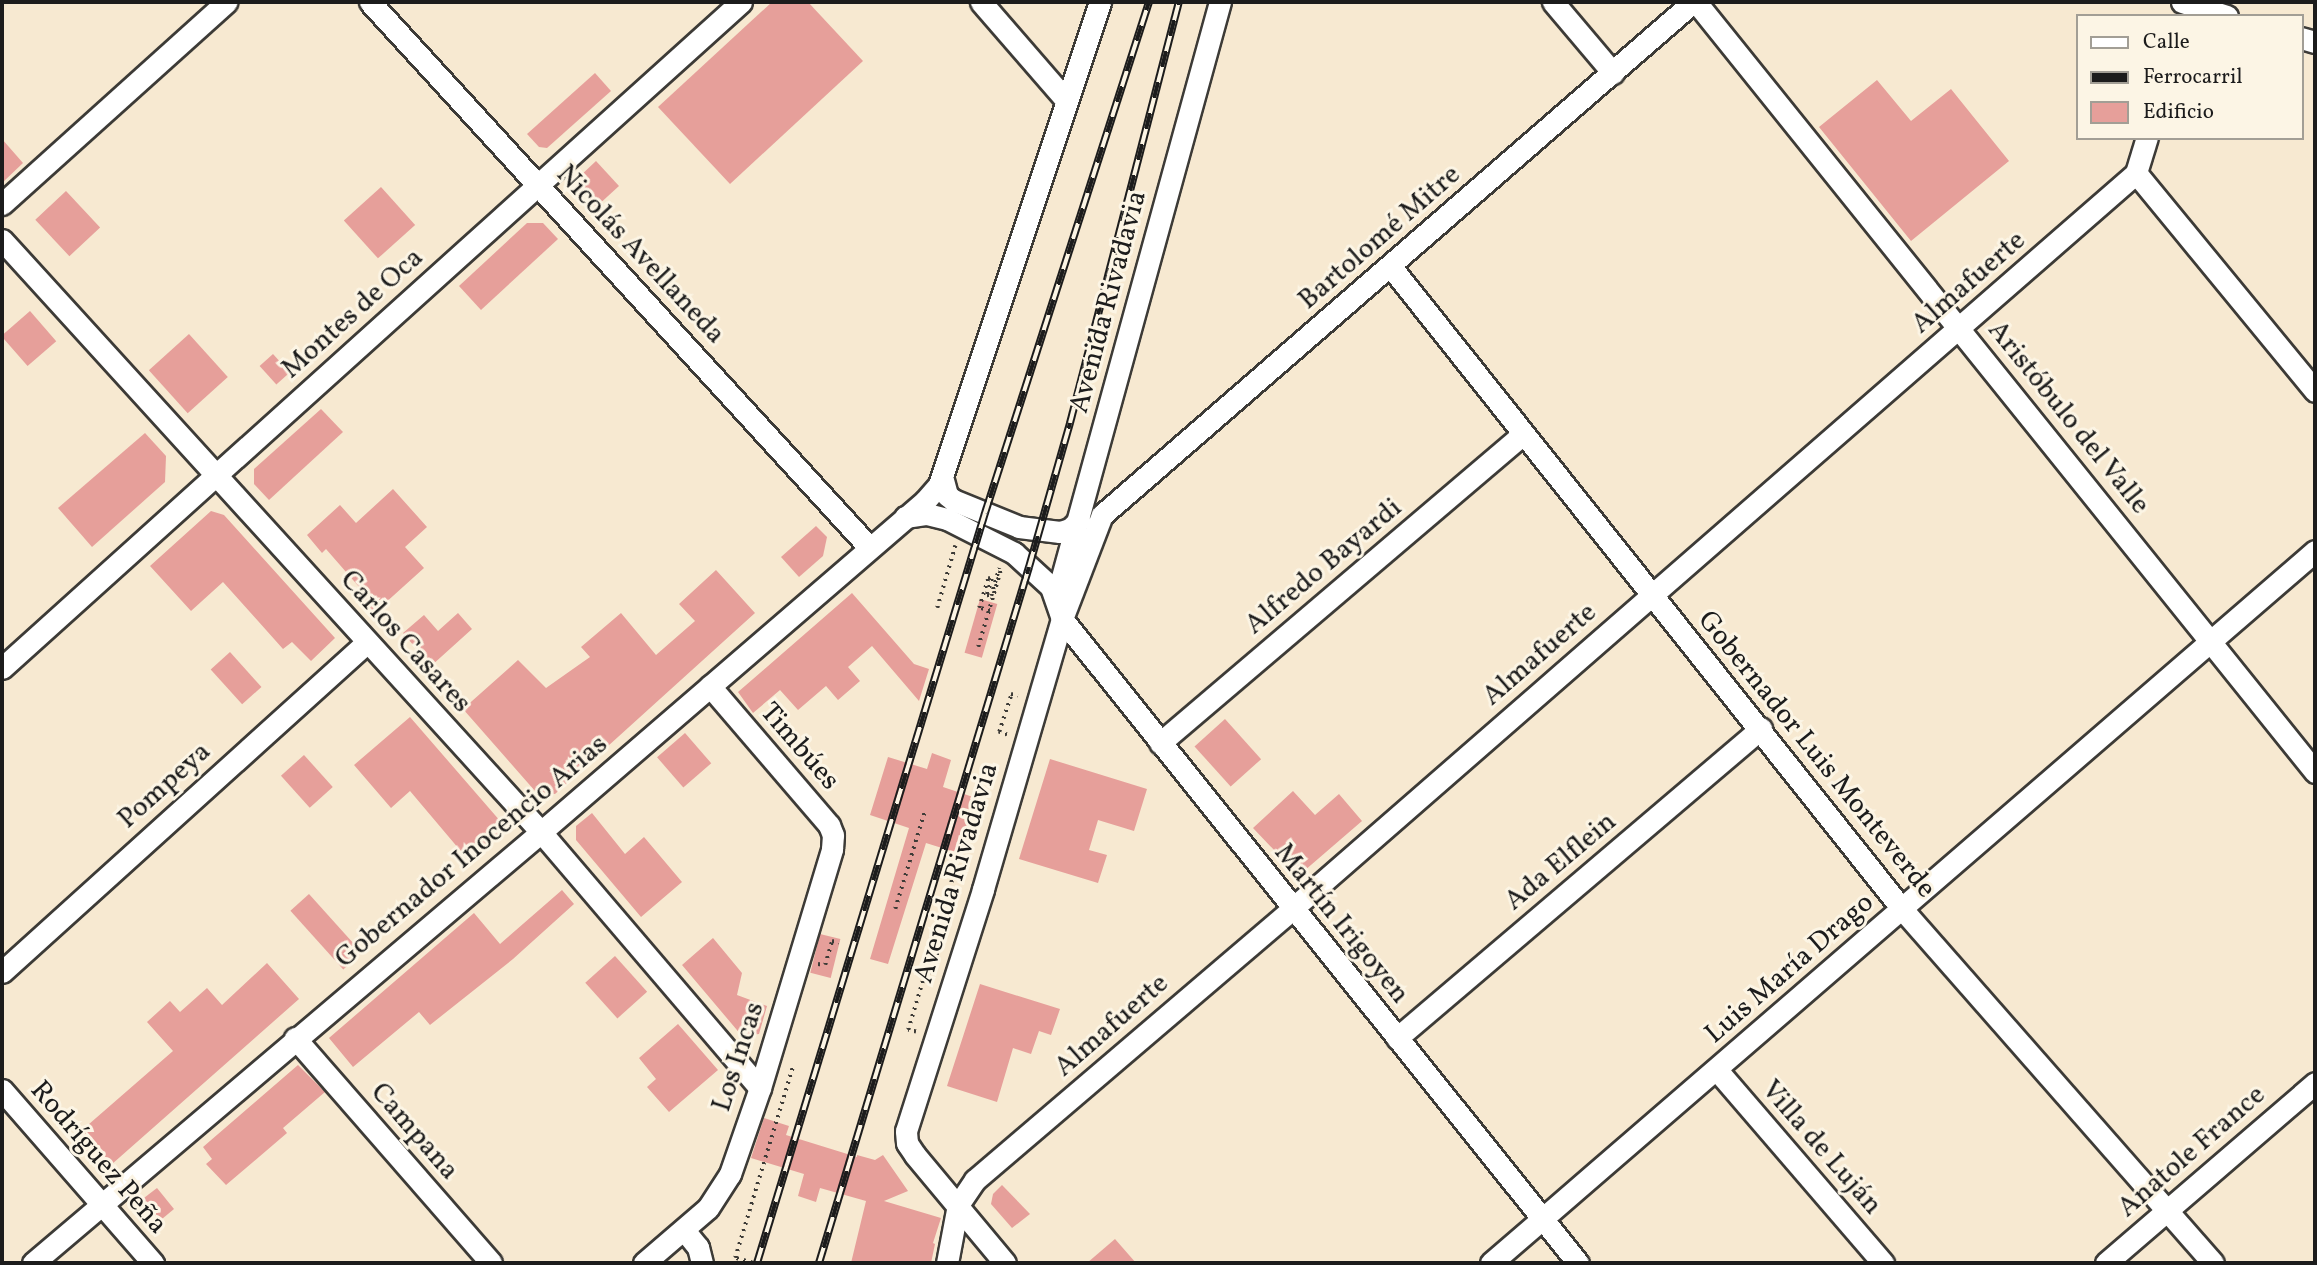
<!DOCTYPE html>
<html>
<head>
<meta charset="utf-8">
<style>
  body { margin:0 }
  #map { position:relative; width:2317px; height:1265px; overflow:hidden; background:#f7e9d1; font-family:Vollkorn,serif }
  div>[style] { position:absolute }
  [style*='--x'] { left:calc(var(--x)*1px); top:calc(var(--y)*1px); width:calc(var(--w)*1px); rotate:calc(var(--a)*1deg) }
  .building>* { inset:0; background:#e69f9a; transform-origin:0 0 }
  .path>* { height:3.5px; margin-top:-1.75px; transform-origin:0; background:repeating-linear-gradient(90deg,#3d3b37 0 2px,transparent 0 7px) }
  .roads { filter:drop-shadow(2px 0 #3d3b37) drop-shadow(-2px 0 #3d3b37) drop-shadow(0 2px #3d3b37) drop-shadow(0 -2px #3d3b37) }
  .minor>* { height:21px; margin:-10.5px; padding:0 10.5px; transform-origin:10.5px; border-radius:10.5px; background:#fff }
  .rail>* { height:8px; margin-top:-4px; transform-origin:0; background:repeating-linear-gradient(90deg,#fcf5e5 0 16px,#1c1c1c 0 32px); box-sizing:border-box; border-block:2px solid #1c1c1c }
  span { translate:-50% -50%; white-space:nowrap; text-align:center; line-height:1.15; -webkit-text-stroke:6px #fcf5e5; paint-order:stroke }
  .street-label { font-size:28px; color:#1c1c1c }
  .frame { position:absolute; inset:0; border:4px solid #1c1c1c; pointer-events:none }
  .legend { position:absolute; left:2076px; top:14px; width:228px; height:126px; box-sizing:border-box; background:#fcf5e5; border:2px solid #a29e95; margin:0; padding:9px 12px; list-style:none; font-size:21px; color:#1c1c1c }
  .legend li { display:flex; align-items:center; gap:14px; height:35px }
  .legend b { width:35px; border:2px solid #a29e95 }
</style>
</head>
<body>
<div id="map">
  <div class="building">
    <i style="clip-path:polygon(772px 2px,808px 2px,863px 61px,730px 184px,658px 107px)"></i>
    <i style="clip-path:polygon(595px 73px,611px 91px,547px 148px,539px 147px,527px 134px)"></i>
    <i style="clip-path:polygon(1877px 80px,1911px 121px,1951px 89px,2009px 161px,1911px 241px,1819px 127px)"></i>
    <i style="clip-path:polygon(2px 139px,23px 163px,2px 183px)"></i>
    <i style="clip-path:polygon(596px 161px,619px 186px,596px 207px,580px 190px,579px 177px)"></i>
    <i style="left:381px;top:187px;width:51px;height:50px;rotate:48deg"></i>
    <i style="left:66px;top:191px;width:50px;height:42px;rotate:47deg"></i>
    <i style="clip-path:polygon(527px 223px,543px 223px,558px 239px,481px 310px,459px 286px)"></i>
    <i style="left:30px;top:311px;width:40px;height:38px;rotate:49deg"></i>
    <i style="left:189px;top:334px;width:58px;height:54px;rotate:48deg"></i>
    <i style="left:273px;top:354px;width:25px;height:18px;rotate:48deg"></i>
    <i style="clip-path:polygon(321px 409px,343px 432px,269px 500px,254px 484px,254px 469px)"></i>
    <i style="clip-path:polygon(145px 433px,166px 456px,165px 482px,92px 547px,58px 508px)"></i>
    <i style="clip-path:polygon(393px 489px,427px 527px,405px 547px,424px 568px,373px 614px,354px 593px,360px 588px,326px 549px,322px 553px,307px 535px,340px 505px,356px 523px)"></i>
    <i style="clip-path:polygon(211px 511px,224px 515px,335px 638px,311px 661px,292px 642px,283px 649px,223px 582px,191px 611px,150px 566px)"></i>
    <i style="clip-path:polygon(816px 526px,827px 537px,823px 556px,799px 577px,781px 557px)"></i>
    <i style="clip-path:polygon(716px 570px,755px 613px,555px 794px,535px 791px,463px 709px,518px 660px,546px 688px,590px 657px,581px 647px,621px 613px,656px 655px,695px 621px,679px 604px)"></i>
    <i style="clip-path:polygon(852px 593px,914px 664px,929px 669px,919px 701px,872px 646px,848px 667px,860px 681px,838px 700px,826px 686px,798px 710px,780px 690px,753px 713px,738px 692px)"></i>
    <i style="left:980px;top:599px;width:18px;height:56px;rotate:16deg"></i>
    <i style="clip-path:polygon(458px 613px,472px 629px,431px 666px,403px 633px,424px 615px,438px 631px)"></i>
    <i style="left:230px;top:652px;width:47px;height:26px;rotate:48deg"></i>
    <i style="clip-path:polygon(410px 717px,501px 822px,499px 836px,470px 862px,410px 791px,391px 808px,354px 765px)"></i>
    <i style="left:1225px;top:719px;width:54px;height:41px;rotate:48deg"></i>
    <i style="left:685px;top:733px;width:40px;height:37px;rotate:49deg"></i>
    <i style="clip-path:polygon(932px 753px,951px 760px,943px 787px,976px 798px,958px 853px,926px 843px,888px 964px,870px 959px,909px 828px,870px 815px,888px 757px,927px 769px)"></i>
    <i style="left:304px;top:755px;width:43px;height:31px;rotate:48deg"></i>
    <i style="clip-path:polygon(1050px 759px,1147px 789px,1134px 831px,1098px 820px,1089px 850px,1107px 855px,1098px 883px,1019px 859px)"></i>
    <i style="clip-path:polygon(1293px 791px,1315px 815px,1339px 794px,1362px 821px,1304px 871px,1296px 873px,1253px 828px)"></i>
    <i style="clip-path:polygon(592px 813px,625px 854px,644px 837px,682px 882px,641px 917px,576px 840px,576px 826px)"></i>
    <i style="clip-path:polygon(562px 890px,574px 904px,513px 959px,430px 1025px,419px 1012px,353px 1067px,329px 1038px,474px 913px,500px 944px)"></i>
    <i style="left:309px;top:894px;width:79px;height:25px;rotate:48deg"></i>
    <i style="left:820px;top:934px;width:21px;height:40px;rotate:14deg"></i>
    <i style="clip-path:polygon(713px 938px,742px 973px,737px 995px,767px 1006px,759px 1034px,742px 1036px,682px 965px)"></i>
    <i style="left:615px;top:956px;width:48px;height:40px;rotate:48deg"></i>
    <i style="clip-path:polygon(267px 963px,299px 999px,103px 1172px,73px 1138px,173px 1051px,147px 1022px,170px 1001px,180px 1012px,207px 988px,222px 1005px)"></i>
    <i style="clip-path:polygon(980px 984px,1060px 1009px,1051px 1035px,1039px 1031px,1031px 1054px,1013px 1048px,997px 1102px,947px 1086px)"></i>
    <i style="clip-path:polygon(678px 1024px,718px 1070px,669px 1112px,647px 1087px,656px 1079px,639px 1058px)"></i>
    <i style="clip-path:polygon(298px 1065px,325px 1092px,283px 1128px,287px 1133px,226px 1185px,206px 1164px,212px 1159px,203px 1147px)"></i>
    <i style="clip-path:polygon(764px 1118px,789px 1126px,786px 1135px,857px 1157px,857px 1155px,875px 1160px,883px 1155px,908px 1191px,884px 1201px,941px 1218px,933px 1243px,935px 1244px,931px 1263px,851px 1263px,866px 1201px,820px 1188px,816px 1202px,798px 1196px,804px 1174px,751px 1158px)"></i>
    <i style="clip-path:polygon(1002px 1185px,1030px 1214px,1012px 1228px,991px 1204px,993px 1194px)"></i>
    <i style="clip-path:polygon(157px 1188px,174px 1209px,150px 1229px,139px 1215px,140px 1201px)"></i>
    <i style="clip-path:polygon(1115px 1239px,1136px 1263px,1087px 1263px)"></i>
  </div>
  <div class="path">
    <i style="--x:937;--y:608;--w:65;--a:-73.8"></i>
    <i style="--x:990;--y:611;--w:11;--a:-165"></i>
    <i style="--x:979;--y:608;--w:31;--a:-73"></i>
    <i style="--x:988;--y:578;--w:4;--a:14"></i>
    <i style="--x:992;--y:579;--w:17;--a:107"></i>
    <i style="--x:987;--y:595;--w:4;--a:14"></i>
    <i style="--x:991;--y:596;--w:29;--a:-74"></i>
    <i style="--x:978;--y:647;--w:81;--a:-73.6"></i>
    <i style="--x:1007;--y:735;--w:9;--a:-159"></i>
    <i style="--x:999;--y:732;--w:40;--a:-72"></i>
    <i style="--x:1011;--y:694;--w:7;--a:16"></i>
    <i style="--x:956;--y:867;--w:32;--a:106"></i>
    <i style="--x:947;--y:898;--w:9;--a:6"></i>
    <i style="--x:895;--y:909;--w:103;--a:-73.1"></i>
    <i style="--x:923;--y:962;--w:5;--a:11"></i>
    <i style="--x:928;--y:963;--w:11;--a:-80"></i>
    <i style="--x:930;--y:952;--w:13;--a:18"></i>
    <i style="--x:818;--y:964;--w:7;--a:8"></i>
    <i style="--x:825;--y:965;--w:25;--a:-74"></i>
    <i style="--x:832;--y:941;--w:7;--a:16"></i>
    <i style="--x:916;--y:1032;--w:8;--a:-166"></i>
    <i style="--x:908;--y:1030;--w:59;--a:-73.4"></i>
    <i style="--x:925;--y:973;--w:3;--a:18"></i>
    <i style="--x:928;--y:974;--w:17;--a:-73"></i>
    <i style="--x:933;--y:958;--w:4;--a:-166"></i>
    <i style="--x:752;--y:1263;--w:18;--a:-164"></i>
    <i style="--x:735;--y:1258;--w:201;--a:-73.2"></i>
  </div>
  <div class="roads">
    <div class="minor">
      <i style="--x:370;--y:2;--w:739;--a:47.52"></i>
      <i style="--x:981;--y:2;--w:130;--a:49.1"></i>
      <i style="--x:1553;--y:2;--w:93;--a:49.8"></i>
      <i style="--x:1696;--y:2;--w:988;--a:51.2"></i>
      <i style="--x:2182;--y:2;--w:47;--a:17.3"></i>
      <i style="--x:2301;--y:38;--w:15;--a:16"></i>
      <i style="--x:2136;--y:173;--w:282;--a:50.6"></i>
      <i style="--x:2;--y:204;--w:302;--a:-42"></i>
      <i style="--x:2;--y:240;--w:801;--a:47.68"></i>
      <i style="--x:541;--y:832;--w:337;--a:49.5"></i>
      <i style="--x:1391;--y:267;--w:821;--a:51.48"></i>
      <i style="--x:1902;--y:909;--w:471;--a:48.7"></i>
      <i style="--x:943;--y:480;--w:16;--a:75"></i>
      <i style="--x:947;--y:495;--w:8;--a:40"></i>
      <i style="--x:953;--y:500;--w:71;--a:22.2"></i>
      <i style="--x:1019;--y:527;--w:41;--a:7"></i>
      <i style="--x:1060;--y:532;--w:10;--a:-17"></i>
      <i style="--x:1070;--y:529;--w:13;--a:-45"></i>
      <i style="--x:905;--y:517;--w:22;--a:-8"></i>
      <i style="--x:927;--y:514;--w:21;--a:14"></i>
      <i style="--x:947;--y:519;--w:75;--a:26.9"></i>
      <i style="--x:1014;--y:553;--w:50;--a:42.6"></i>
      <i style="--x:1051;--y:587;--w:34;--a:71"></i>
      <i style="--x:1062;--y:619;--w:825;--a:51.3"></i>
      <i style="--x:1062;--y:606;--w:29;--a:-90"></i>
      <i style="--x:1062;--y:577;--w:596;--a:-74.64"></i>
      <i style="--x:2;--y:668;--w:995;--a:-42.03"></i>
      <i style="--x:1160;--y:743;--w:477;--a:-40.4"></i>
      <i style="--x:2;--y:972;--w:492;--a:-42.1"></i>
      <i style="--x:295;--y:1038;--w:298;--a:48.9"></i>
      <i style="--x:1397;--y:1038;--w:478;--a:-40.4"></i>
      <i style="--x:1717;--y:1070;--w:255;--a:49.3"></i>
      <i style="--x:2;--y:1090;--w:230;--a:48.9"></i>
      <i style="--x:684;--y:1230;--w:22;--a:51"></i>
      <i style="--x:698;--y:1247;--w:16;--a:76"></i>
      <i style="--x:33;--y:1263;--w:666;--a:-40.31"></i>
      <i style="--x:541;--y:832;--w:507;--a:-40.76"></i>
      <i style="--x:925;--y:501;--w:21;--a:-49"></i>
      <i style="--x:939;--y:485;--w:509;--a:-71.57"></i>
      <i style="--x:644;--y:1263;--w:84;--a:-40.7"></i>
      <i style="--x:708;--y:1208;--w:40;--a:-57.1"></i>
      <i style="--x:730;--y:1174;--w:91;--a:-70.8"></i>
      <i style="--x:760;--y:1088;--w:250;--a:-73.2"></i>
      <i style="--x:832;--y:849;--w:14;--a:-86"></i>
      <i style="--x:833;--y:835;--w:11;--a:-112"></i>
      <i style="--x:829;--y:825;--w:183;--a:-130.6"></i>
      <i style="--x:947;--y:1263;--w:59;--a:-79.3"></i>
      <i style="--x:958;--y:1205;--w:30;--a:-56"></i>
      <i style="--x:975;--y:1180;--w:418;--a:-40.5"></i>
      <i style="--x:1293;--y:908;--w:1118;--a:-41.08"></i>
      <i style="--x:2136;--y:173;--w:37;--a:-73"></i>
      <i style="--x:1005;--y:1263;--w:141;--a:-129.8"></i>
      <i style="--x:915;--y:1155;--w:14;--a:-124"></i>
      <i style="--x:907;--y:1143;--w:12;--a:-95"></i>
      <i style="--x:906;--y:1131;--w:254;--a:-72.3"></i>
      <i style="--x:983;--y:889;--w:281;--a:-73.7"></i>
      <i style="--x:1062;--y:619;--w:111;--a:-69"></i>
      <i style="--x:1102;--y:515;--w:783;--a:-40.96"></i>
      <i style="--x:1491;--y:1263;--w:1089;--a:-40.83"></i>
      <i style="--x:2106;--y:1263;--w:276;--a:-40.7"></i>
    </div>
  </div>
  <div class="rail">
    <i style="--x:757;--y:1263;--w:784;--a:-73.09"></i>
    <i style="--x:985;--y:513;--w:537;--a:-72.21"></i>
    <i style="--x:819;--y:1263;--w:727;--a:-73.21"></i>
    <i style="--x:1029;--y:567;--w:150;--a:-74.1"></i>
    <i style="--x:1070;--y:423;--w:435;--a:-75.5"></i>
  </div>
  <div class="street-label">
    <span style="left:1380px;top:238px;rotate:-41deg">Bartolomé Mitre</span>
    <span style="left:640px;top:255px;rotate:47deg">Nicolás Avellaneda</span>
    <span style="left:1969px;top:283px;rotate:-41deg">Almafuerte</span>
    <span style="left:1109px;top:302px;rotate:-75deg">Avenida Rivadavia</span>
    <span style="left:353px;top:314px;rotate:-42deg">Montes de Oca</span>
    <span style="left:2068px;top:418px;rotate:51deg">Aristóbulo del Valle</span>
    <span style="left:1324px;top:567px;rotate:-40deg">Alfredo Bayardi</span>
    <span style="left:405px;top:642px;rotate:48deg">Carlos Casares</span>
    <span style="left:1540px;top:655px;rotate:-41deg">Almafuerte</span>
    <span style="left:799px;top:747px;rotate:49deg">Timbúes</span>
    <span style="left:1816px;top:755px;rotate:51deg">Gobernador Luis Monteverde</span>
    <span style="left:165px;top:786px;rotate:-42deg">Pompeya</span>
    <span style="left:472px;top:852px;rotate:-40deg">Gobernador Inocencio Arias</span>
    <span style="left:1561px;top:862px;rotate:-40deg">Ada Elflein</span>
    <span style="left:957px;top:873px;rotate:-73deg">Avenida Rivadavia</span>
    <span style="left:1341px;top:924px;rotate:51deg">Martín Irigoyen</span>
    <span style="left:1790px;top:969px;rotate:-41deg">Luis María Drago</span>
    <span style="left:1112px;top:1026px;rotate:-41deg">Almafuerte</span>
    <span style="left:739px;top:1057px;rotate:-72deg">Los Incas</span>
    <span style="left:414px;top:1132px;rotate:49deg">Campana</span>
    <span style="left:1821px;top:1148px;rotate:49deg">Villa de Luján</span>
    <span style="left:2192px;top:1152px;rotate:-41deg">Anatole France</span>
    <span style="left:98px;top:1158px;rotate:49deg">Rodríguez Peña</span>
  </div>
  <div class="frame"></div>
  <ul class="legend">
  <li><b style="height:9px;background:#fff"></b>Calle</li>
  <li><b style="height:9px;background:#1c1c1c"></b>Ferrocarril</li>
  <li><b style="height:19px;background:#e69f9a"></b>Edificio</li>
  </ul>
</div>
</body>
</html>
